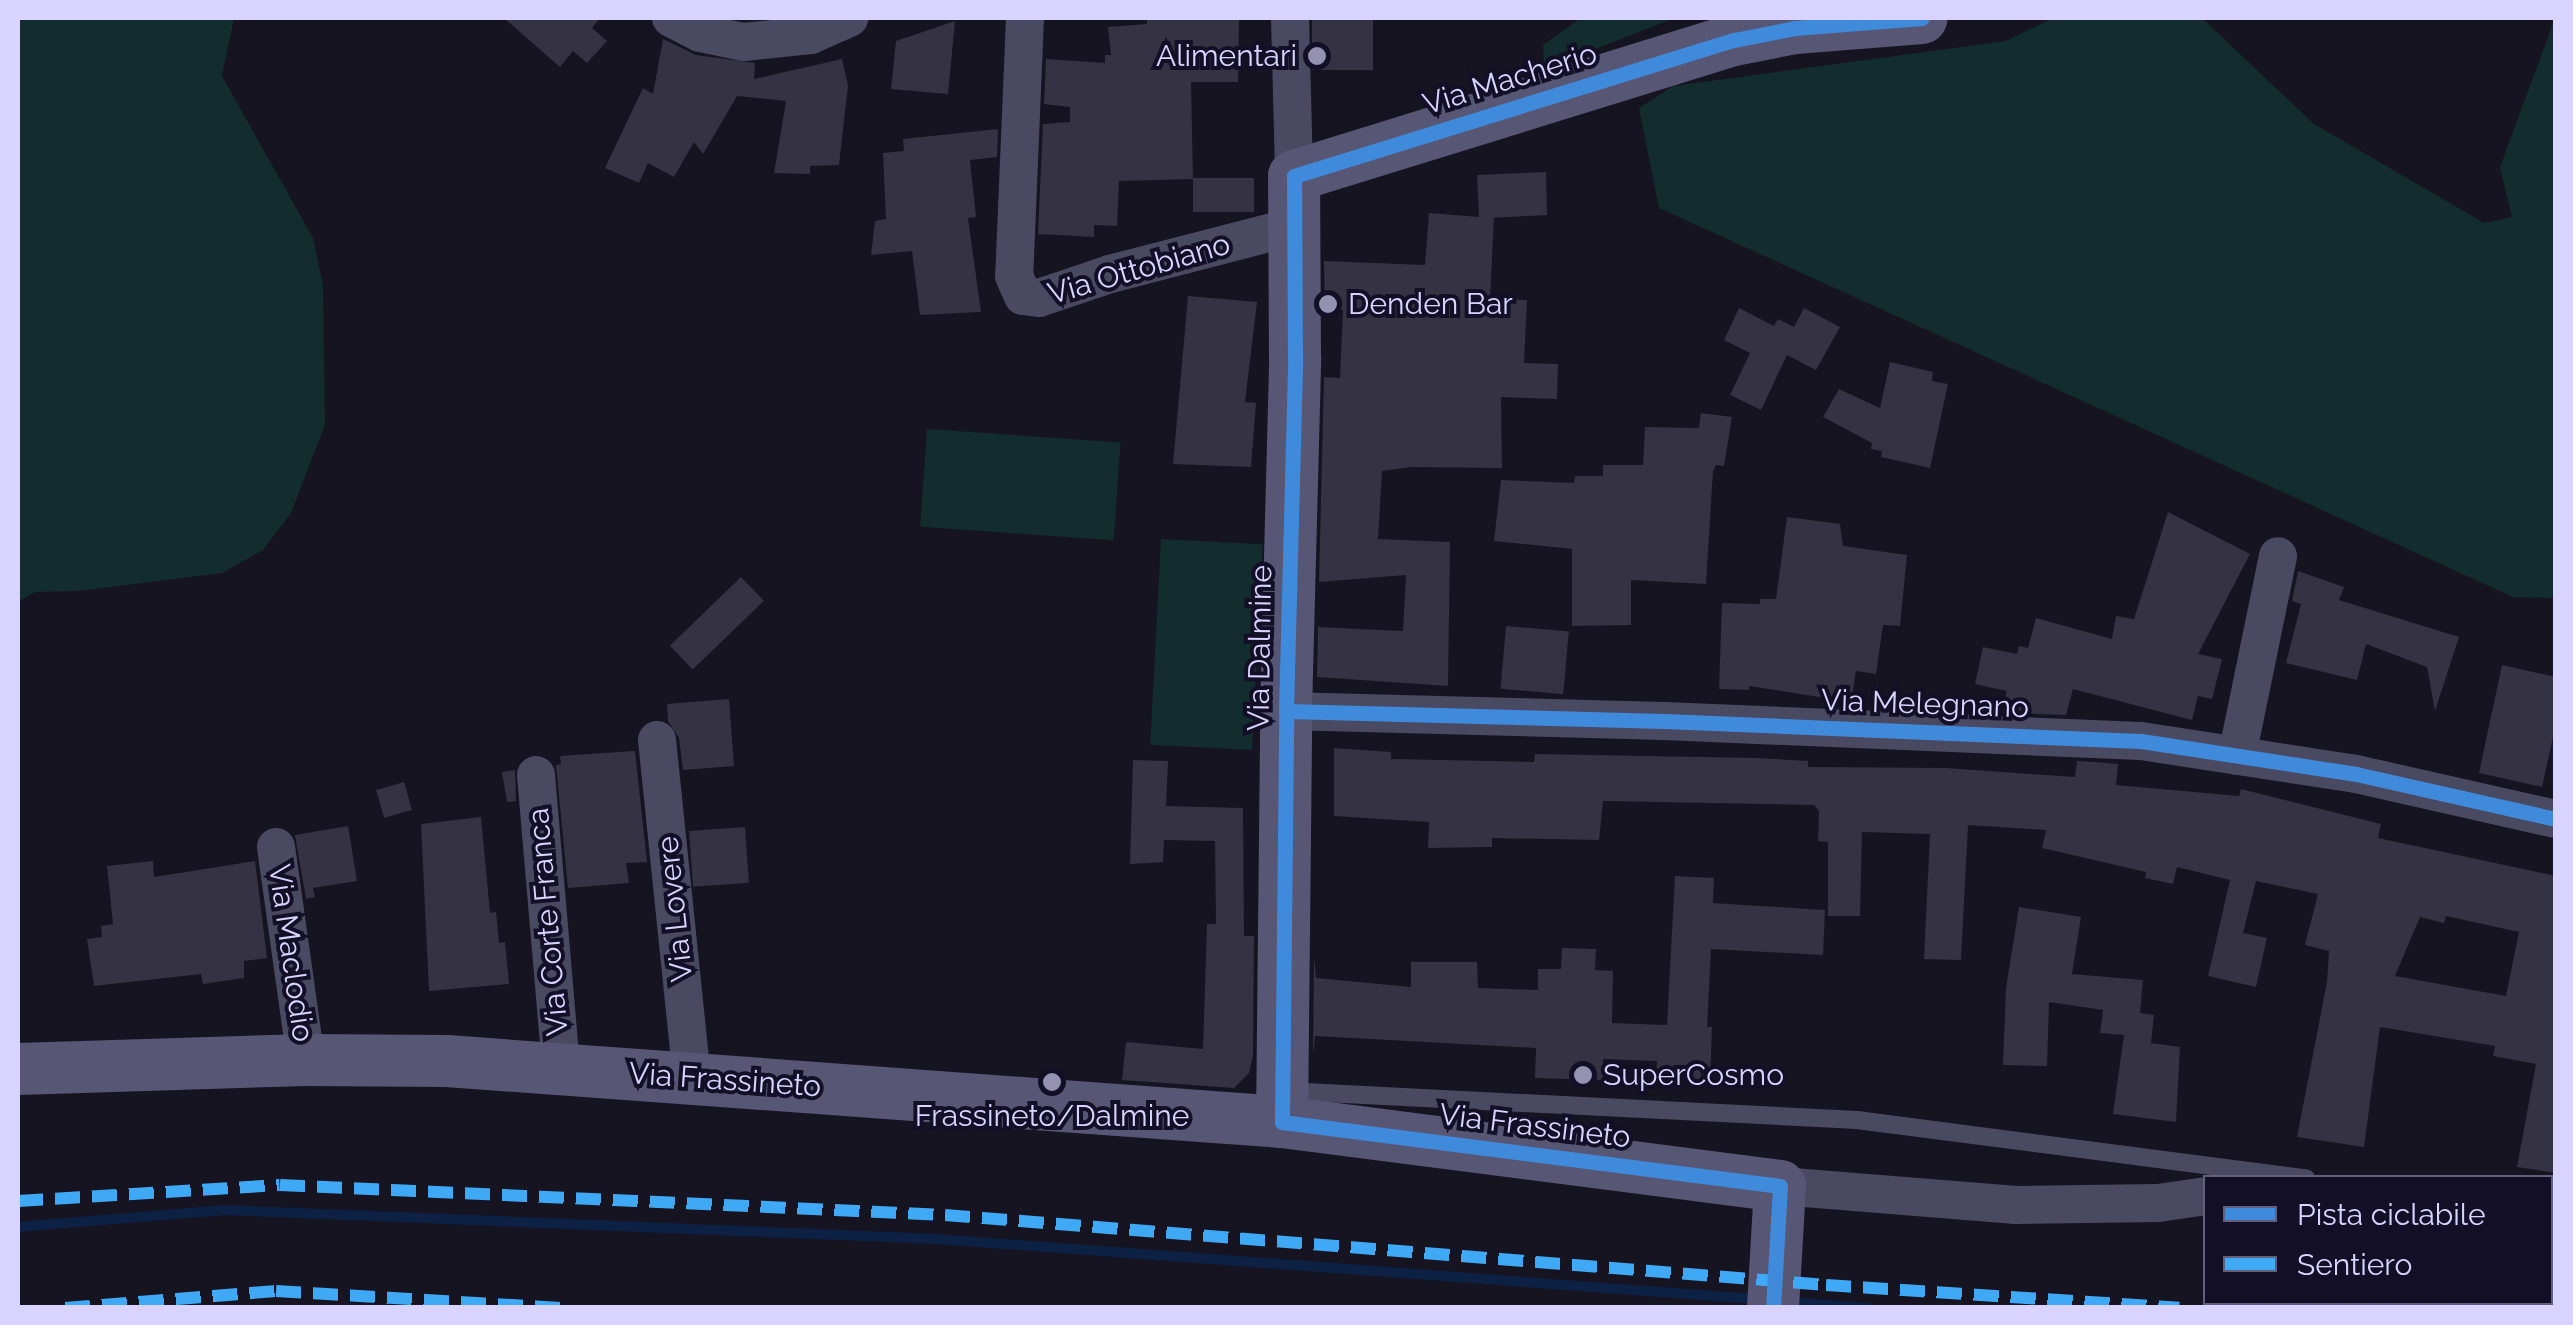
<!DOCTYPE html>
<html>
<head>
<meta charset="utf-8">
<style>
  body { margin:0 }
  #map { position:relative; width:2573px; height:1325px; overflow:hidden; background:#161421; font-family:Raleway,sans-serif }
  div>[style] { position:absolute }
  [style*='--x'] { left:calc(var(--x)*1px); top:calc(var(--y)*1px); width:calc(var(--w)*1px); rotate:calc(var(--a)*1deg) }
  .green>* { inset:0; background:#132c2d; transform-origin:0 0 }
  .stream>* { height:10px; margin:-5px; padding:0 5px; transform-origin:5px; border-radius:5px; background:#0d2144 }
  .building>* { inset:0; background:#343243; transform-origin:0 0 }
  .lane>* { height:18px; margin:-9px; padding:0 9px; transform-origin:9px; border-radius:9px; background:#4a4962 }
  .street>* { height:38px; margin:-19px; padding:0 19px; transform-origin:19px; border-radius:19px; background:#4a4962 }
  .secondary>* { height:52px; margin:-26px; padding:0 26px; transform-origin:26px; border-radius:26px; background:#575674 }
  .quiet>* { height:12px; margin-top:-6px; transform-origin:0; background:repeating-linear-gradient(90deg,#3fa9f5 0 25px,transparent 0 37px) }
  .cycleway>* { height:15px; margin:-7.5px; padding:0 7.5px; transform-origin:7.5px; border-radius:7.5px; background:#408adc }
  .dots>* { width:28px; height:28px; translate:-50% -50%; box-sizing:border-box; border:5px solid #130f26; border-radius:50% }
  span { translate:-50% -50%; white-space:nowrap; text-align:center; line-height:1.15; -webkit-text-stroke:8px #130f26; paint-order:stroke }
  .poi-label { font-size:30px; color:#d9d4ff }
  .right { translate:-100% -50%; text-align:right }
  .left { translate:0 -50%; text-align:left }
  .street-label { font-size:30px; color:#d9d4ff }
  .frame { position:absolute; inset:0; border:20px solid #d9d4ff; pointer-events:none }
  .legend { position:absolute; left:2203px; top:1175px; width:350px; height:130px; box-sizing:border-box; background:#130f26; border:2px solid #625e7d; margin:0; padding:12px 18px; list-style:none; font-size:30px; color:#d9d4ff }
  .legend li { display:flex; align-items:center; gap:20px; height:50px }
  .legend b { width:50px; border:2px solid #625e7d }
</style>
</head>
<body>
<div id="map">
  <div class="green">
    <i style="clip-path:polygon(18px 18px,234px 18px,222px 76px,313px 238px,323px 285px,325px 425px,291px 513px,263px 550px,222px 573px,79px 591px,35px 592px,18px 602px)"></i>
    <i style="clip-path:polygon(1581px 18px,1675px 18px,1544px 69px,1543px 45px)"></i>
    <i style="clip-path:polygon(2053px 18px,2202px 18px,2314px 124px,2484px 223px,2512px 217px,2500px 167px,2555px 18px,2555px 598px,2513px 597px,1659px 208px,1639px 108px,1673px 86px,2006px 41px)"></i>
    <i style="left:927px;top:429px;width:194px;height:98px;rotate:4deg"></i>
    <i style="left:1161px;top:539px;width:102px;height:206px;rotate:3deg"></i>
  </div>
  <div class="stream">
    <i style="--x:18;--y:1227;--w:208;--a:-4.7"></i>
    <i style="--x:225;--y:1210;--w:713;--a:2.33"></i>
    <i style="--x:937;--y:1239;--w:822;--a:4.18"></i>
    <i style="--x:1789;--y:1302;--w:79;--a:4.3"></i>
  </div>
  <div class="building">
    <i style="clip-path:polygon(504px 18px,600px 18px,592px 28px,607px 41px,587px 63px,573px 51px,560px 67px)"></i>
    <i style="clip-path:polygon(1147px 18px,1239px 18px,1238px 82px,1191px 82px,1193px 179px,1119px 181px,1117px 226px,1094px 225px,1094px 237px,1038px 234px,1043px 124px,1070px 122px,1070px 107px,1044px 104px,1046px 59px,1105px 63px,1105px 55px,1111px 55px,1108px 27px,1147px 24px)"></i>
    <i style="left:1312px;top:18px;width:61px;height:52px"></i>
    <i style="clip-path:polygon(955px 21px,948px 94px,891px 89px,896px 41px)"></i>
    <i style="clip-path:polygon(663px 39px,696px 55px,755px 63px,754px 79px,842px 59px,848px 86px,839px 165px,810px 166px,810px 174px,774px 173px,786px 101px,737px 96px,703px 154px,694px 142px,674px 177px,648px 163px,639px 183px,605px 168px,643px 88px,653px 94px)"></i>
    <i style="clip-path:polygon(998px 129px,997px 157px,970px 160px,976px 217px,968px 218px,981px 312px,920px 315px,912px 251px,871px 255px,875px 221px,886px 219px,883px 153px,904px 151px,903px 139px)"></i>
    <i style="clip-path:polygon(1546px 172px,1547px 215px,1490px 218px,1494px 218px,1490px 298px,1527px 300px,1524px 363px,1558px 364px,1557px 399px,1501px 397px,1502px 468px,1411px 467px,1382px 471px,1378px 539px,1450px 542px,1448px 686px,1317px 677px,1318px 627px,1403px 631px,1406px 575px,1319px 582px,1324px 377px,1340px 378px,1343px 310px,1325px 309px,1324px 261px,1425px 265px,1429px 213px,1479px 217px,1477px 175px)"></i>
    <i style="left:1254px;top:178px;width:34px;height:61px;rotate:90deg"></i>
    <i style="clip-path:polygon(1188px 296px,1257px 302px,1245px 402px,1256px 403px,1251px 467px,1173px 464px)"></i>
    <i style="clip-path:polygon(1739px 308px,1774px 326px,1778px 319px,1794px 327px,1804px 308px,1840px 327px,1816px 370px,1787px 355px,1761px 410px,1730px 395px,1750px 353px,1724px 340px)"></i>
    <i style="clip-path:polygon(1890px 362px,1933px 372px,1932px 381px,1948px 384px,1930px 468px,1881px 457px,1882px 451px,1871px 449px,1872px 443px,1823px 417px,1839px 389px,1880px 408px)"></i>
    <i style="clip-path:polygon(1701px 413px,1732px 417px,1724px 466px,1716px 465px,1713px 471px,1706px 584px,1631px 580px,1631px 625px,1572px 626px,1572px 549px,1494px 541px,1501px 480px,1574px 483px,1575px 476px,1603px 476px,1603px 465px,1643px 465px,1645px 427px,1699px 428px)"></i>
    <i style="clip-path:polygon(2168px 512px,2250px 554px,2198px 654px,2222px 659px,2212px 699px,2198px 696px,2192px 720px,2073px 689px,2066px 715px,2035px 714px,2003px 706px,2007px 691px,1975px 684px,1983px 647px,2017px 654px,2019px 646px,2028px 648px,2036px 618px,2112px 639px,2116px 616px,2134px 619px)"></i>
    <i style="clip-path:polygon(1787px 517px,1840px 524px,1843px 546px,1907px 555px,1900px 626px,1883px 625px,1876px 674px,1856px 671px,1851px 702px,1749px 686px,1749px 690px,1719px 689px,1722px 603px,1760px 604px,1760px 599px,1776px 599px)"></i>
    <i style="clip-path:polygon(2298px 571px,2344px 587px,2339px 600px,2459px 637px,2435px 711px,2427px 667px,2366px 644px,2357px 680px,2286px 663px,2301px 604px,2292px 601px)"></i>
    <i style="left:741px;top:577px;width:33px;height:99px;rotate:46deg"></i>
    <i style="left:1506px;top:626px;width:63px;height:63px;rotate:5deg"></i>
    <i style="clip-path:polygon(2502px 665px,2556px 677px,2556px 723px,2542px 787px,2479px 773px)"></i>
    <i style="clip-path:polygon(729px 699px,734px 766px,683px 770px,679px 738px,668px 721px,667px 704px)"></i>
    <i style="clip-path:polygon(evenodd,1334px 748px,1391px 752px,1391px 759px,1534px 762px,1535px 754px,1757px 758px,1808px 761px,1808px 767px,1946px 768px,2075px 777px,2077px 761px,2095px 762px,2118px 764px,2116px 785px,2239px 796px,2241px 789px,2381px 824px,2378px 838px,2556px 876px,2556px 1173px,2517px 1167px,2536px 1064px,2493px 1056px,2495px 1046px,2380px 1027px,2364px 1147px,2297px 1137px,2327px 982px,2329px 951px,2305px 945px,2318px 894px,2256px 881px,2243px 933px,2267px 938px,2256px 987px,2208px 976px,2230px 880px,2177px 867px,2173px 884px,2145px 878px,2146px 872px,2042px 848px,2046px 830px,1968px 825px,1961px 960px,1924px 959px,1930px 834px,1862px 832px,1860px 916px,1828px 916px,1828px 842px,1818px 841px,1819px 811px,1814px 805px,1603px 801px,1599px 840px,1492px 838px,1492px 847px,1428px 848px,1429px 822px,1334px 816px,1334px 748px,2446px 916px,2519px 932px,2506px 996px,2395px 976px,2420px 917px,2444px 923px,2446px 916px)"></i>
    <i style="clip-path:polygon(635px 751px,647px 862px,626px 863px,629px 883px,568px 888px,556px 765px,561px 764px,560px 756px)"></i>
    <i style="clip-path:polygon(1133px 760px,1168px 761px,1166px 806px,1243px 808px,1244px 936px,1254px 936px,1253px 1056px,1249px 1073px,1234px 1088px,1122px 1080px,1126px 1042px,1203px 1049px,1207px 924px,1216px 924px,1215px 841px,1164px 840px,1163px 862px,1130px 864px)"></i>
    <i style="clip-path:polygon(515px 770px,516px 801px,507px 802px,502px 772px)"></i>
    <i style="left:404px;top:782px;width:29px;height:29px;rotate:74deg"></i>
    <i style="clip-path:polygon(481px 817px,490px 913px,496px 912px,499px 943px,505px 942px,509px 984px,429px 991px,421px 824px)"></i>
    <i style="clip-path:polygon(348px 826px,357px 881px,313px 888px,315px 897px,306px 899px,295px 835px)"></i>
    <i style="left:745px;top:827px;width:56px;height:56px;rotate:86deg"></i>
    <i style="clip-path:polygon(153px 861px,154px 877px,255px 861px,267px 958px,244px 961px,244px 978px,203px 984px,201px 974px,94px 986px,87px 939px,102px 937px,101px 926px,113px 924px,107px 866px)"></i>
    <i style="clip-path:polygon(1675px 876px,1714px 878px,1713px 903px,1825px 910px,1823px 955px,1711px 949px,1707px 1027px,1712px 1027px,1710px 1080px,1656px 1077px,1657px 1061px,1603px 1059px,1603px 1080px,1535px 1078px,1536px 1048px,1315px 1036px,1313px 1056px,1314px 955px,1316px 978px,1411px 987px,1411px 962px,1477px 962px,1478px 988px,1538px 990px,1538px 969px,1561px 969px,1562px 948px,1596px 949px,1595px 970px,1613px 971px,1612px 1023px,1667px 1025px)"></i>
    <i style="clip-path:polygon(2019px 907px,2081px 917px,2072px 974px,2143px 980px,2140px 1013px,2154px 1015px,2151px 1043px,2180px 1047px,2176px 1122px,2113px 1114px,2124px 1035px,2100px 1033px,2103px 1010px,2049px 1002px,2047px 1066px,2003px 1065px,2006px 988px)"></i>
  </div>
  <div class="lane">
    <i style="--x:1286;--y:1091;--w:572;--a:2.91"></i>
    <i style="--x:1857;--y:1120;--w:453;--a:7.4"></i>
  </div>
  <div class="street">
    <i style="--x:671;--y:18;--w:33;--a:27"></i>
    <i style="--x:700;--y:33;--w:45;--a:11.6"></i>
    <i style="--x:744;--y:42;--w:67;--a:-6"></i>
    <i style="--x:811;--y:35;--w:42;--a:-24.1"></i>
    <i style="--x:1025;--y:18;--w:258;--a:92.4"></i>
    <i style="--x:1014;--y:276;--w:22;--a:66"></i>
    <i style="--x:1023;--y:296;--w:16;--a:7"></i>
    <i style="--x:1039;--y:298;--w:75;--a:-18.7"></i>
    <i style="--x:1110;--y:274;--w:192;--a:-14.5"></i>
    <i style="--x:1290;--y:18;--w:158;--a:88.5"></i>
    <i style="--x:1286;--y:711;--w:378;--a:1.5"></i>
    <i style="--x:1664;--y:721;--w:477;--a:2.4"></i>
    <i style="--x:2141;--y:741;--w:218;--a:8.7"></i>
    <i style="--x:2356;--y:774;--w:205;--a:12.7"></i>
    <i style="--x:657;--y:740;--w:340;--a:84.1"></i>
    <i style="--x:2237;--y:756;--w:204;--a:-78.4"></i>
    <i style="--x:536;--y:775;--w:295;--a:85.1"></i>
    <i style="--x:276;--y:847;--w:215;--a:82"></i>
    <i style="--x:1780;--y:1186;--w:237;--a:4.6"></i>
    <i style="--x:2016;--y:1205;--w:142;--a:-0.8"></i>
    <i style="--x:2158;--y:1203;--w:49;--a:-8.3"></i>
    <i style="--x:2550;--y:1208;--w:6;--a:9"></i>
  </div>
  <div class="secondary">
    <i style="--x:18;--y:1069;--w:288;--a:-1.8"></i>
    <i style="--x:306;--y:1060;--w:141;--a:0.4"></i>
    <i style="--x:447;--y:1061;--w:837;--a:4.18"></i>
    <i style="--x:1282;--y:1122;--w:502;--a:7.32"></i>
    <i style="--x:1780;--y:1186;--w:122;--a:93.3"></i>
    <i style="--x:1282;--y:1122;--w:411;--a:-89.4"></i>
    <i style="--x:1286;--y:711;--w:354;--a:-88.5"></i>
    <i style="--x:1295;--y:357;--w:181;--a:-90.3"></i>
    <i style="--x:1294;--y:176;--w:461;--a:-17.2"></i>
    <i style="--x:1734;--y:40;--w:62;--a:-11.1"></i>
    <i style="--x:1795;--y:28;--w:127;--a:-4.5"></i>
  </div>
  <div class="quiet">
    <i style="--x:18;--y:1201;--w:262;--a:-3.5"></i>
    <i style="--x:280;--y:1185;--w:666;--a:2.58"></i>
    <i style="--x:945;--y:1215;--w:884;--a:4.54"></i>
    <i style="--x:1826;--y:1285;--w:354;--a:3.7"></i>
    <i style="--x:65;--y:1308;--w:212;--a:-4.6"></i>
    <i style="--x:276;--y:1291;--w:289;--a:3.4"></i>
  </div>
  <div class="cycleway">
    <i style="--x:1286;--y:711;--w:378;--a:1.5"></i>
    <i style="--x:1664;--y:721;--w:477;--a:2.4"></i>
    <i style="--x:2141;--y:741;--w:218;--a:8.7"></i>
    <i style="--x:2356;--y:774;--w:205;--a:12.7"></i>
    <i style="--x:1773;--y:1308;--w:122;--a:-86.7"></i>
    <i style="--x:1780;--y:1186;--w:502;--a:-172.68"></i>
    <i style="--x:1282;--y:1122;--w:411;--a:-89.4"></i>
    <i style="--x:1286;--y:711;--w:354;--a:-88.5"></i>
    <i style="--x:1295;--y:357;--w:181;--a:-90.3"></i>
    <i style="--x:1294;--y:176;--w:461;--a:-17.2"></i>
    <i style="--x:1734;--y:40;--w:62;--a:-11.1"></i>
    <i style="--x:1795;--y:28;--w:127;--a:-4.5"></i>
  </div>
  <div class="dots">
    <i style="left:1317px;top:56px;background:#9591b1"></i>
    <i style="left:1328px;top:304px;background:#9591b1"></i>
    <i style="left:1583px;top:1075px;background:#9591b1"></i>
    <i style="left:1052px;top:1082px;background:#9591b1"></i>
  </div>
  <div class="poi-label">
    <span class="right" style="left:1297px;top:56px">Alimentari</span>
    <span class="left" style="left:1348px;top:304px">Denden Bar</span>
    <span class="left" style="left:1603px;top:1075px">SuperCosmo</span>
    <span style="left:1052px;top:1116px">Frassineto/Dalmine</span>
  </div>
  <div class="street-label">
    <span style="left:1510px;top:79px;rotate:-17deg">Via Macherio</span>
    <span style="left:1139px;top:269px;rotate:-16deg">Via Ottobiano</span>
    <span style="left:1260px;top:648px;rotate:-89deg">Via Dalmine</span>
    <span style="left:1925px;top:704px;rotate:2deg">Via Melegnano</span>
    <span style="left:675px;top:909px;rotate:-96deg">Via Lovere</span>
    <span style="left:548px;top:922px;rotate:-95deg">Via Corte Franca</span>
    <span style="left:291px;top:953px;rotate:82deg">Via Maclodio</span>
    <span style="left:725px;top:1080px;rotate:4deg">Via Frassineto</span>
    <span style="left:1535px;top:1126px;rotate:7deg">Via Frassineto</span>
  </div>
  <div class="frame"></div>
  <ul class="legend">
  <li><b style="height:12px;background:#408adc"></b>Pista ciclabile</li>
  <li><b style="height:12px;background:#3fa9f5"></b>Sentiero</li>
  </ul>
</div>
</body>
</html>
